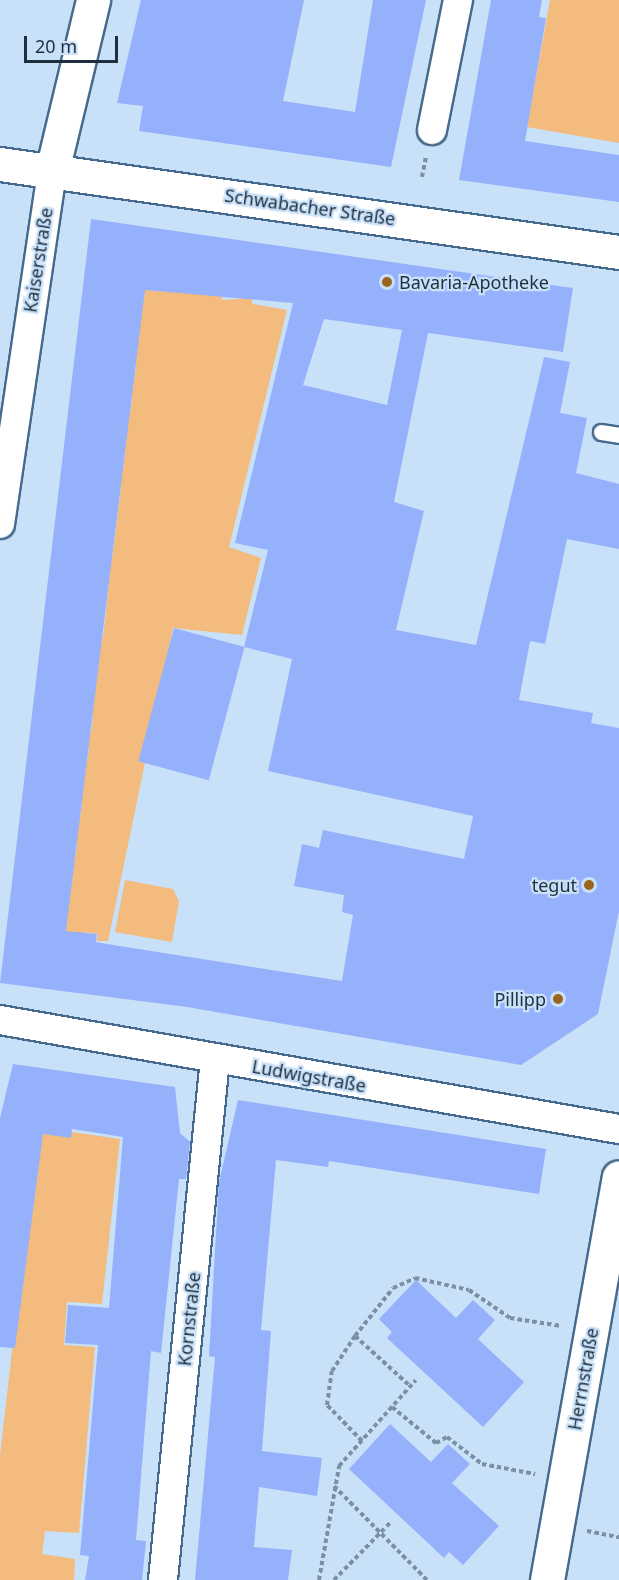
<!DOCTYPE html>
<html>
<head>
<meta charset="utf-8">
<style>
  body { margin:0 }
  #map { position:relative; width:619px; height:1580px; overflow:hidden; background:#c8e0f8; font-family:"Noto Sans",sans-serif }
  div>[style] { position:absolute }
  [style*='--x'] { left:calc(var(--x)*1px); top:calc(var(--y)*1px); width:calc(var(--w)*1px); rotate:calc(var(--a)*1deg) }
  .green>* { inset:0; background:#f3bb7e }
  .building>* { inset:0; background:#96b1fc; transform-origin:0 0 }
  .path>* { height:4px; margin-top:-2px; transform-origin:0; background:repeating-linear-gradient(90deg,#7c90a4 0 4.5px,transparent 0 7.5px) }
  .roads { filter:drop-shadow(2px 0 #456a8d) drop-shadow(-2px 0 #456a8d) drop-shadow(0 2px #456a8d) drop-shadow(0 -2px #456a8d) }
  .service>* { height:15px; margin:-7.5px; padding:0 7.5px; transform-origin:7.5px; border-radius:7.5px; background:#fff }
  .minor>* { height:28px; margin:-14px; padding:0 14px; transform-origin:14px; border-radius:14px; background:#fff }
  .tertiary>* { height:33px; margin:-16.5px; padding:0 16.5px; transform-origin:16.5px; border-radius:16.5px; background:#fff }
  .secondary>* { height:33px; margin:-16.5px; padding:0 16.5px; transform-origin:16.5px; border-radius:16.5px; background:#fff }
  .dots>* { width:16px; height:16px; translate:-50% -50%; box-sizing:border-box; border:3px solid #c8e0f8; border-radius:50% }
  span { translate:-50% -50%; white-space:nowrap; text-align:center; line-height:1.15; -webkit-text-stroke:4.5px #c8e0f8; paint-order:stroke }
  .street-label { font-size:18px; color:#1f2f3e }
  .poi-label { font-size:18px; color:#1f2f3e }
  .left { translate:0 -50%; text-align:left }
  .right { translate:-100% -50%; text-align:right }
  .scale { position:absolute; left:24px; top:36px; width:94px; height:27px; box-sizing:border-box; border:3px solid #1f2f3e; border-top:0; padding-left:8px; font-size:18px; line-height:21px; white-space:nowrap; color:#1f2f3e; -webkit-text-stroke:4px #c8e0f8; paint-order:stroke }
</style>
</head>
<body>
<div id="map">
  <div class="green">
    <i style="clip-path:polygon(550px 0,619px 0,619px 143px,527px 127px)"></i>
    <i style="clip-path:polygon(150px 284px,150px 291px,223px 293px,222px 300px,252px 298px,252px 304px,287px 310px,229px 547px,261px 558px,242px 635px,173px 628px,108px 941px,97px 941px,98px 934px,85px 932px,83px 939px,58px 936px,66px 921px,77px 845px,72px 817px,80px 818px,82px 803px,74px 802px,79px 761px,87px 761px,89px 747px,81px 745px,83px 732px,91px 733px,93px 717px,85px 716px,99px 661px,94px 637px,103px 638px,110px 573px,104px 558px,112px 559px,121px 487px,114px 486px,116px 467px,123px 468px,125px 453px,122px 413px,130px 414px,132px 399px,124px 398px,134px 381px,136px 366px,128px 365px,145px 294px,137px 293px)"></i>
    <i style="clip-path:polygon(125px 880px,173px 889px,179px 901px,172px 942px,115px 932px)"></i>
    <i style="clip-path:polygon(38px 1127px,120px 1139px,102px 1304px,67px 1302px,64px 1345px,95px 1347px,79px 1533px,45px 1531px,42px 1554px,75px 1559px,74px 1580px,0 1580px,0 1455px)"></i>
  </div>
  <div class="building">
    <i style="clip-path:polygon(141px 0,304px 0,283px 101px,355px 112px,373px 0,426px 0,391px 167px,139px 131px,143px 106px,117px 103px)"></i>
    <i style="clip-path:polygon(491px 0,542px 0,539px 17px,546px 18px,525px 141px,619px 155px,619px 202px,459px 180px)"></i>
    <i style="clip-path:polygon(evenodd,91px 219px,573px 288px,563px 352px,428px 333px,394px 502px,424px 511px,396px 630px,476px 645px,544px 357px,570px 362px,560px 413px,587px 418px,576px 473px,619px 484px,619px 549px,567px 539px,545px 644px,530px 641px,519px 700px,593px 713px,591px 723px,619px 728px,619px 911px,598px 1014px,521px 1065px,187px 1007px,0 983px,91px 219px,145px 290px,293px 303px,235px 543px,268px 550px,244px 647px,292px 659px,268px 771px,473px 816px,464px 859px,323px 830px,319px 848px,302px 844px,294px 886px,344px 895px,342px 912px,353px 915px,342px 981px,107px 944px,96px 942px,97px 934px,66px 931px,145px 290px,91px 219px,324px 319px,402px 330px,387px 405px,303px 385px,324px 319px)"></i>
    <i style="left:174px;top:628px;width:73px;height:138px;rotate:15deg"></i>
    <i style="clip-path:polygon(13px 1064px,175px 1087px,180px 1133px,190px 1142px,186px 1179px,179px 1179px,161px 1353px,151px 1351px,136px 1540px,146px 1541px,142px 1580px,85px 1580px,89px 1556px,80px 1555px,98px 1345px,65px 1343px,68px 1305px,109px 1308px,123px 1137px,72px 1129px,71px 1138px,43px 1134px,15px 1348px,0 1347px,0 1118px)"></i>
    <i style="clip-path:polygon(238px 1100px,546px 1149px,539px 1194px,329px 1161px,328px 1167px,276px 1160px,261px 1330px,271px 1331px,262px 1451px,322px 1458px,317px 1496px,259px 1487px,254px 1547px,292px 1550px,288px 1580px,195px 1580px,215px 1357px,209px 1356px,219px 1182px)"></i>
    <i style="clip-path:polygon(416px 1280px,456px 1318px,473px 1300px,495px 1320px,478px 1339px,524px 1382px,483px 1427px,387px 1338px,392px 1332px,379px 1319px)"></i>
    <i style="clip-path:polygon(390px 1424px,431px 1462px,448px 1444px,470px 1464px,452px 1483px,499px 1526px,463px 1565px,449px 1552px,444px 1558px,349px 1469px)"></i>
  </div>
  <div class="path">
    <i style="--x:422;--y:177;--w:20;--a:-79"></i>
    <i style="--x:355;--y:1336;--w:61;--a:-51.6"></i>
    <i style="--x:393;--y:1288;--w:24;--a:-24"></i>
    <i style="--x:415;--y:1278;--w:55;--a:12.5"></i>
    <i style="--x:469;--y:1290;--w:50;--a:34.3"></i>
    <i style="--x:510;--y:1318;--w:52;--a:8.9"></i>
    <i style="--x:392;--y:1407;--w:57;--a:39.3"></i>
    <i style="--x:436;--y:1443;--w:13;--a:-29"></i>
    <i style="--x:447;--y:1437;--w:44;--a:37.6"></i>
    <i style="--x:482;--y:1464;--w:54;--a:10.7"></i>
    <i style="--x:362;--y:1441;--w:50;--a:-134.2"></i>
    <i style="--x:327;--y:1405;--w:34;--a:-82"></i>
    <i style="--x:332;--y:1371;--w:42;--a:-56.7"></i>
    <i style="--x:355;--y:1336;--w:74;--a:42.3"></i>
    <i style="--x:334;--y:1486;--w:132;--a:45.3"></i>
    <i style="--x:587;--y:1531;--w:33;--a:11"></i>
    <i style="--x:319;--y:1580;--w:116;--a:-80"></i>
    <i style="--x:339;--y:1466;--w:115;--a:-48.2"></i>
    <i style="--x:334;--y:1580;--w:80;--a:-45.5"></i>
  </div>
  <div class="roads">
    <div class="service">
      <i style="--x:601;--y:432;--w:18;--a:9"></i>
    </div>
    <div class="minor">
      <i style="--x:432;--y:130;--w:133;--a:-78.7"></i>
      <i style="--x:0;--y:524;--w:357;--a:-81.6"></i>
      <i style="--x:0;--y:1020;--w:629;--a:9.99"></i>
      <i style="--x:163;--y:1580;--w:524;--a:-84.3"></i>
    </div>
    <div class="tertiary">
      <i style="--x:547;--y:1580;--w:409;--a:-79.9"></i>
    </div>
    <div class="secondary">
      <i style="--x:0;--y:164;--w:625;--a:8.09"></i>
      <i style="--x:52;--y:171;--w:176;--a:-76.5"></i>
    </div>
  </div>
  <div class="dots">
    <i style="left:387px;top:282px;background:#9a641d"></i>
    <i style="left:589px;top:885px;background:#9a641d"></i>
    <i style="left:558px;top:999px;background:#9a641d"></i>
  </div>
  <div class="street-label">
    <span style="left:310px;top:207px;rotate:8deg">Schwabacher Straße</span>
    <span style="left:38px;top:260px;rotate:-81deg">Kaiserstraße</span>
    <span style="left:309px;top:1076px;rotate:10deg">Ludwigstraße</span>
    <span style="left:189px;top:1319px;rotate:-84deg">Kornstraße</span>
    <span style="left:583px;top:1379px;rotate:-80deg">Herrnstraße</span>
  </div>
  <div class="poi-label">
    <span class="left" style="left:399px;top:282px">Bavaria-Apotheke</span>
    <span class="right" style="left:577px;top:885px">tegut</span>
    <span class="right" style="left:546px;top:999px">Pillipp</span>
  </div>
  <div class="scale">20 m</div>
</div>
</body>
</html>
